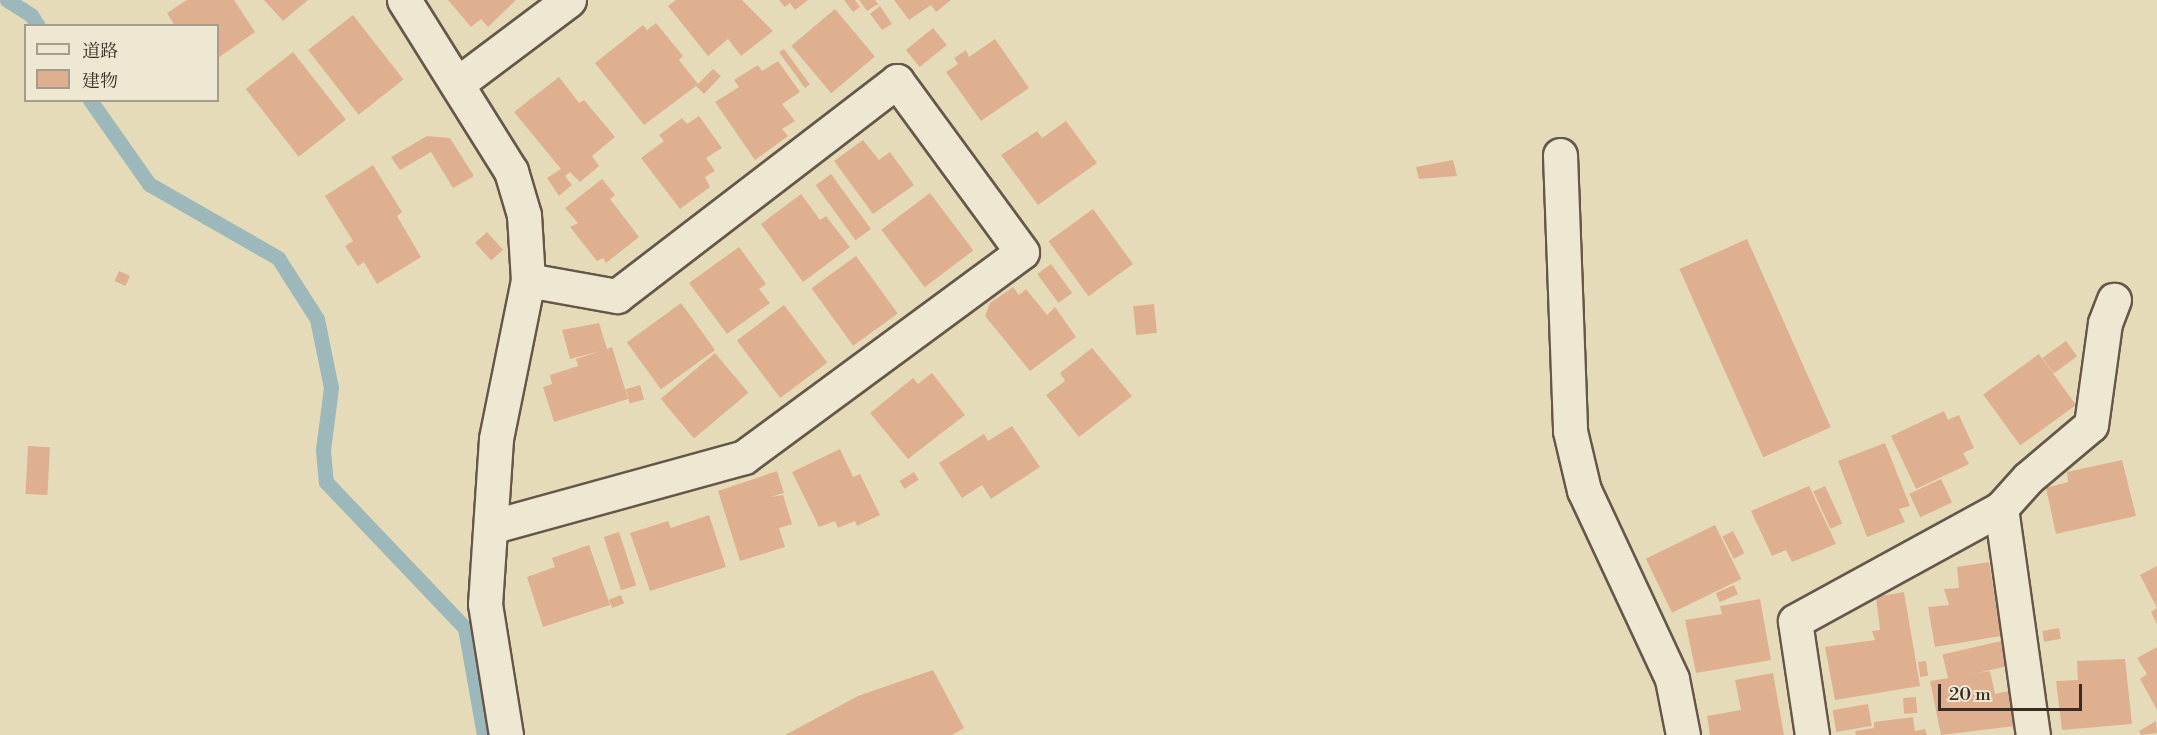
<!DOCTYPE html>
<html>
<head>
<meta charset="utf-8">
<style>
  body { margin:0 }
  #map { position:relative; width:2157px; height:735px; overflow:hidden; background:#e5dbb9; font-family:"Libre Bodoni","Noto Serif JP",serif }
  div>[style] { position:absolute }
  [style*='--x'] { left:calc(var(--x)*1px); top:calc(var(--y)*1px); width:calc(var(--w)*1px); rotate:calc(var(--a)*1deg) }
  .stream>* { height:15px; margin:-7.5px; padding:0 7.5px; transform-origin:7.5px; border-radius:7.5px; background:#9cb8bb }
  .building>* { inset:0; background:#dfb090; transform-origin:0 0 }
  .roads { filter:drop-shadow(2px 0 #66574a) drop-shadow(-2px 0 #66574a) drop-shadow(0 2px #66574a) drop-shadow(0 -2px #66574a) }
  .street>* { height:33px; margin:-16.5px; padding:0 16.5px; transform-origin:16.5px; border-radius:16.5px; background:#eee8d2 }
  span { translate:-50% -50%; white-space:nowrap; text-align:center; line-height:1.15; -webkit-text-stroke:4.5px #eee8d2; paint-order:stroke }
  .legend { position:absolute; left:24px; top:24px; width:195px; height:78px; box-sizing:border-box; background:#eee8d2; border:2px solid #a69c8d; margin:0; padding:8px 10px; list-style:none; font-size:18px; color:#3b2b25 }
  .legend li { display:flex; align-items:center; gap:12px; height:30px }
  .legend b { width:30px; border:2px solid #a69c8d }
  .scale { position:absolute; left:1938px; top:684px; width:144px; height:27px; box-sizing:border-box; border:3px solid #3b2b25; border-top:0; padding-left:8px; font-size:18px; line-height:21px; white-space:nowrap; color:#3b2b25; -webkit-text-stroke:4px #eee8d2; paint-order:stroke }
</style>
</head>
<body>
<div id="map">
  <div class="stream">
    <i style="--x:7;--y:0;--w:28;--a:32"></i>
    <i style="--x:31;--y:15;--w:13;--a:58"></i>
    <i style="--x:90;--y:100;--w:103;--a:54.9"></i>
    <i style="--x:149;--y:184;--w:149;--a:29.8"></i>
    <i style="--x:278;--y:258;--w:72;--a:57.4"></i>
    <i style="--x:317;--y:319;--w:70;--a:78.5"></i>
    <i style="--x:331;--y:388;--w:63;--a:97.4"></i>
    <i style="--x:323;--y:450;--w:32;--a:85"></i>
    <i style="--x:326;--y:482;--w:202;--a:46.4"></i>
    <i style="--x:465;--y:628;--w:109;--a:79.9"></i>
  </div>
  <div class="building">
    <i style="clip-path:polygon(187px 0,234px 0,255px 32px,218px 58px,218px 26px,175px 26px,167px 13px)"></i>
    <i style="clip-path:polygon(264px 0,308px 0,283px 21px)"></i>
    <i style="clip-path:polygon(448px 0,516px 0,488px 27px,481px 19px,471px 27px)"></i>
    <i style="clip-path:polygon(676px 0,742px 0,773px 31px,741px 56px,728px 39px,708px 56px,668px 6px)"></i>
    <i style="clip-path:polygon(779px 0,808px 0,795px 10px,790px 3px,785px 7px)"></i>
    <i style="clip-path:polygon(844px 0,855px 0,860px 7px,853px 12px)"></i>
    <i style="clip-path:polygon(859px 0,875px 0,878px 4px,867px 11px)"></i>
    <i style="clip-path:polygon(894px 0,951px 0,936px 12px,931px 5px,909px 20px)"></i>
    <i style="clip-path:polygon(880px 6px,892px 24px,882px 30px,870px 14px)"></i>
    <i style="left:835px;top:9px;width:62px;height:57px;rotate:50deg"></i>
    <i style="left:353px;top:15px;width:82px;height:57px;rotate:52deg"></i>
    <i style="clip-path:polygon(656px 23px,683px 56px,679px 60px,698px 84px,713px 69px,721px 76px,704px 94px,696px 86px,644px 125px,595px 63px,643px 25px,647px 30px)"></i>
    <i style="left:933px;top:28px;width:22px;height:35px;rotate:51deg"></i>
    <i style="clip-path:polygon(995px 39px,1029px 88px,981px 121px,946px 72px,958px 64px,954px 58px,966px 50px,969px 57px)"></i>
    <i style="left:784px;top:49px;width:44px;height:6px;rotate:54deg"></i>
    <i style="left:293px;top:52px;width:86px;height:60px;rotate:52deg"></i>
    <i style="clip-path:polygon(778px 61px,800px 92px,782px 104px,795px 121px,782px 129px,788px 136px,755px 160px,715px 102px,739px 87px,734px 80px,758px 65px,762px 71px)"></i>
    <i style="clip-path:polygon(559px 77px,579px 103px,584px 100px,615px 137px,592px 156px,599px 166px,580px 182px,570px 172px,565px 176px,572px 185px,559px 196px,547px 178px,561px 169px,514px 112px)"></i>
    <i style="clip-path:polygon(699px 116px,722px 148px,706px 158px,715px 171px,705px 177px,710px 187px,680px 209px,641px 158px,664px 141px,659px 135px,682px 118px,687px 124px)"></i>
    <i style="clip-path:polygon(1066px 121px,1097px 163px,1038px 205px,1001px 155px,1037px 131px,1042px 138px)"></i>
    <i style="clip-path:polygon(427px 136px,450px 138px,474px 176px,453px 188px,431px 152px,400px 170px,391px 157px)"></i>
    <i style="clip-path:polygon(863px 140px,879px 160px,890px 152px,914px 185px,873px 214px,834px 161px)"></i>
    <i style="clip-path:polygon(1453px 160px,1457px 176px,1419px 179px,1416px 167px)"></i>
    <i style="clip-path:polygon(373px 165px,402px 212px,397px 216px,421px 257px,377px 284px,364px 262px,358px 266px,345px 246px,353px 241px,325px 196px)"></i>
    <i style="left:831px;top:174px;width:68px;height:19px;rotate:54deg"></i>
    <i style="clip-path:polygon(602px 179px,615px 195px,610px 199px,639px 237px,606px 263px,603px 258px,597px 261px,570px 227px,578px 223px,565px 208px)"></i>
    <i style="left:930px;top:193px;width:72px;height:61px;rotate:53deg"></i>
    <i style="clip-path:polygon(801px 194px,820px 220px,826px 216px,850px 247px,803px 282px,761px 224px)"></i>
    <i style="left:1093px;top:209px;width:68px;height:55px;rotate:54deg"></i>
    <i style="left:487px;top:232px;width:24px;height:16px;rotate:48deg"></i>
    <i style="left:1747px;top:239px;width:206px;height:74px;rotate:66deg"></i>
    <i style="clip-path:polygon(739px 247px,766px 284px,759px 289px,770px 303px,727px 334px,689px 283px)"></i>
    <i style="left:856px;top:256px;width:71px;height:55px;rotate:54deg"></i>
    <i style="left:1051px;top:264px;width:36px;height:17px;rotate:54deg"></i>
    <i style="left:119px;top:271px;width:12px;height:11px;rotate:24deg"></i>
    <i style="clip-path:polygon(1013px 287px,1019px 295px,1026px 289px,1047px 315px,1055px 307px,1076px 337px,1030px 371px,985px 316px,990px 303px)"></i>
    <i style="left:681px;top:303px;width:58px;height:67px;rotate:54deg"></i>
    <i style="left:1154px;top:304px;width:29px;height:21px;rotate:84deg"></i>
    <i style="left:784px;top:305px;width:72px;height:59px;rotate:53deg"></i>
    <i style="clip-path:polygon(599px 323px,607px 349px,612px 347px,628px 399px,554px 422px,543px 387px,552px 384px,550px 375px,578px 366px,576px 359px,601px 351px,570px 359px,562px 330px)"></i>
    <i style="left:2066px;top:341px;width:19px;height:29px;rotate:54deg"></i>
    <i style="clip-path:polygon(1092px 348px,1132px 396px,1079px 437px,1046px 395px,1065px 381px,1060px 373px)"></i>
    <i style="left:715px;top:353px;width:52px;height:71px;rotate:50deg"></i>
    <i style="left:2039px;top:354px;width:63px;height:69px;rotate:54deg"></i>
    <i style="clip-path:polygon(932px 373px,965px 415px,908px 459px,870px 413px,913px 378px,918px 384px)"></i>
    <i style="left:640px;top:385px;width:15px;height:15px;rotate:74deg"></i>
    <i style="clip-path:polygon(1944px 411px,1948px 420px,1959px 415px,1974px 448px,1963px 453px,1969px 464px,1916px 489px,1891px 436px)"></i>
    <i style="clip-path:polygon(1012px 426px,1040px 467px,991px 499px,982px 485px,962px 498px,939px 463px,984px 434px,988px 441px)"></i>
    <i style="clip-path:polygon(1885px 443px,1910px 506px,1899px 509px,1905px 522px,1867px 537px,1838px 461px)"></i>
    <i style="left:28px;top:446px;width:22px;height:48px;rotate:3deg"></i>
    <i style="clip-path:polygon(840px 449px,853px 477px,860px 474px,880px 515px,857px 526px,855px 521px,838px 528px,835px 521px,819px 527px,792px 472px)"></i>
    <i style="clip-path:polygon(2122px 460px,2136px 516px,2056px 534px,2046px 488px,2068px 482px,2067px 472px)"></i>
    <i style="clip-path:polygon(777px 471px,784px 493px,770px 497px,783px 495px,792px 524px,779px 528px,785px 547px,740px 561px,718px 491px)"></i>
    <i style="left:914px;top:472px;width:9px;height:17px;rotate:58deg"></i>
    <i style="left:1941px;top:479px;width:26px;height:35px;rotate:65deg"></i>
    <i style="clip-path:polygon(1809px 486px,1836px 544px,1792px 562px,1786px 550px,1772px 556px,1751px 511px)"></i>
    <i style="left:1825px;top:486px;width:41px;height:13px;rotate:65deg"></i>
    <i style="clip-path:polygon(709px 515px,726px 567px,650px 591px,630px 533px,668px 521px,671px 528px)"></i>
    <i style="left:1715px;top:525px;width:60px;height:77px;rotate:64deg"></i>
    <i style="left:1733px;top:531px;width:25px;height:12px;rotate:63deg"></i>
    <i style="left:619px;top:532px;width:56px;height:16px;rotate:72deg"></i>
    <i style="clip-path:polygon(589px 545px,610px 605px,543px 627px,527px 577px,555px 567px,552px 558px)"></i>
    <i style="clip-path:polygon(1989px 562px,2001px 636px,1935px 647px,1928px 607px,1949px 605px,1944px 589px,1959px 588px,1957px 567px)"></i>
    <i style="clip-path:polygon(2157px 566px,2157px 624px,2151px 612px,2157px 608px,2140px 575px)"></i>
    <i style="left:1734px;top:585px;width:10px;height:20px;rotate:66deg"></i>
    <i style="clip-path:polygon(1904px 592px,1920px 686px,1835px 700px,1825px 647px,1875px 640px,1872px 631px,1880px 630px,1876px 597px)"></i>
    <i style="left:621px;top:595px;width:9px;height:13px;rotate:69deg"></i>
    <i style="clip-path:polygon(1760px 599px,1771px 660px,1696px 673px,1685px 620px,1722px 614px,1720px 606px)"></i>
    <i style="left:2059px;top:628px;width:11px;height:17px;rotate:80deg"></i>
    <i style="left:2001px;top:641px;width:26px;height:60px;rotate:77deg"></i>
    <i style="clip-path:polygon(2157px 647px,2157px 710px,2140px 679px,2147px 674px,2137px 658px)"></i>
    <i style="clip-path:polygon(2125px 659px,2132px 724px,2062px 730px,2056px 681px,2078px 680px,2077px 661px)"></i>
    <i style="left:1926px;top:661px;width:15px;height:8px;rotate:82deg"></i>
    <i style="clip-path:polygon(933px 670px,964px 728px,952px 735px,785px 735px,858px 696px)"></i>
    <i style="clip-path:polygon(1990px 671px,1995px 694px,2009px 691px,2015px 726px,1941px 735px,1930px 681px)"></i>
    <i style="clip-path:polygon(1773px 673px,1784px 735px,1710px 735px,1707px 716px,1741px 710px,1735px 680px)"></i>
    <i style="left:1916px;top:697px;width:16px;height:13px;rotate:86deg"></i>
    <i style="left:1868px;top:704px;width:22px;height:36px;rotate:80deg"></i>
    <i style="clip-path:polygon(1913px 717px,1915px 731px,1925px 729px,1927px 735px,1856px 735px,1855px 731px,1874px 728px,1874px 722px)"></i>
    <i style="clip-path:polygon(2156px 721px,2157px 733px,2141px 735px,2139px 731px)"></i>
  </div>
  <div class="roads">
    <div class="street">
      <i style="--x:404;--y:0;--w:202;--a:58"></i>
      <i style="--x:511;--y:171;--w:46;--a:73.5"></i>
      <i style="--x:524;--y:215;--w:65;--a:86.5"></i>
      <i style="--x:528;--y:280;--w:162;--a:101.4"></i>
      <i style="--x:496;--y:439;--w:165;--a:93.8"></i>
      <i style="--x:485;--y:604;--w:133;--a:80.9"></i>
      <i style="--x:457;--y:84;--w:140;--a:-36.9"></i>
      <i style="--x:1560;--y:155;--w:276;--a:87.9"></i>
      <i style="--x:1570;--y:431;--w:61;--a:76.7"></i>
      <i style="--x:1584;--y:490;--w:208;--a:65"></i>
      <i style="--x:1672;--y:679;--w:57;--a:78.9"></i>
      <i style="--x:2001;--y:508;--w:229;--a:82"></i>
      <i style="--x:494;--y:526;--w:259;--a:-15.4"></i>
      <i style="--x:744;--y:457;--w:345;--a:-36.4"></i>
      <i style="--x:1022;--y:252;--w:212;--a:-126.2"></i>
      <i style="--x:897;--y:81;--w:353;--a:142.5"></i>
      <i style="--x:617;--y:296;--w:90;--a:-169.8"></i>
      <i style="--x:1812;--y:735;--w:115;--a:-98.5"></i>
      <i style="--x:1795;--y:621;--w:235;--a:-28.7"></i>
      <i style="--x:2001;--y:508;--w:40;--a:-48"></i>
      <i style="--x:2028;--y:478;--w:82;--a:-40.1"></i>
      <i style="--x:2091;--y:425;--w:103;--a:-82.2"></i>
      <i style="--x:2105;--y:323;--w:25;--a:-69"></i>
    </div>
  </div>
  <ul class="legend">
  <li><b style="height:8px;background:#eee8d2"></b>道路</li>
  <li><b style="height:16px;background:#dfb090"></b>建物</li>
  </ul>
  <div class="scale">20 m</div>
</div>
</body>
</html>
